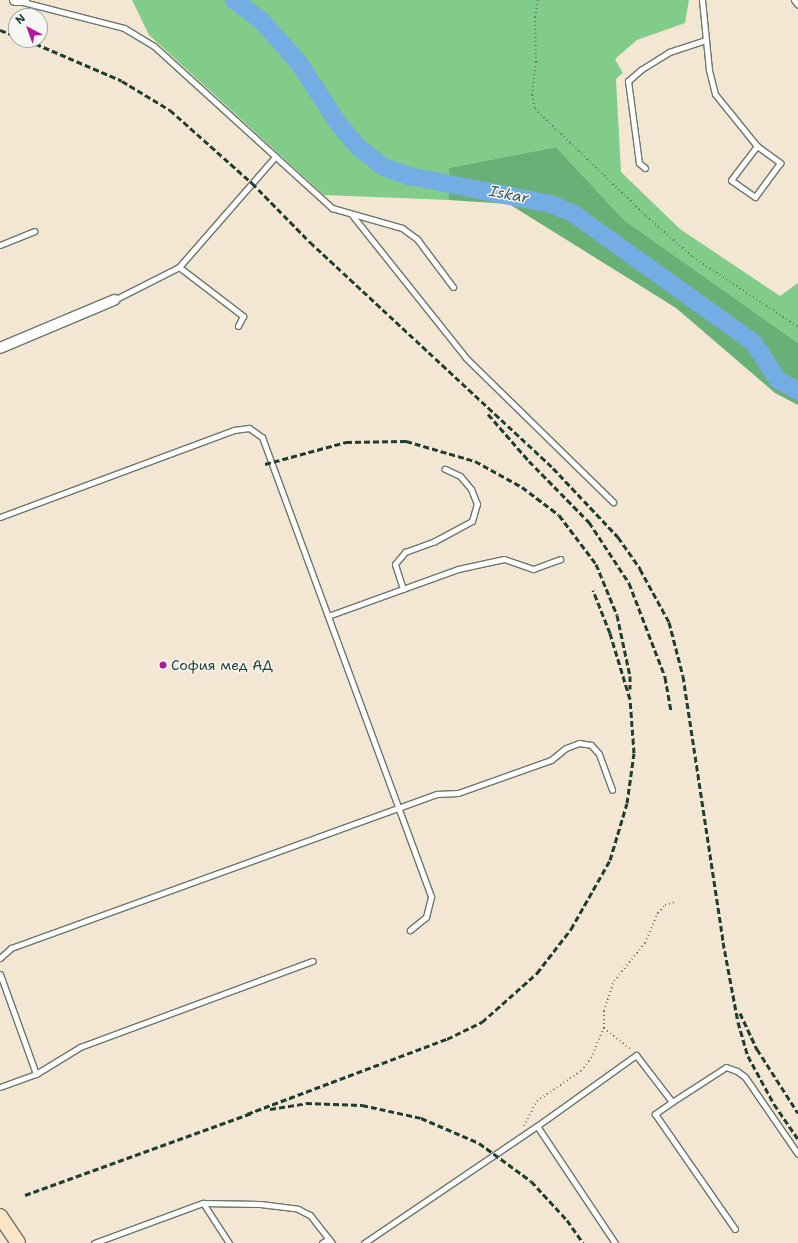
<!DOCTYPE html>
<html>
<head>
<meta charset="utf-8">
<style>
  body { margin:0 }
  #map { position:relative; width:798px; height:1243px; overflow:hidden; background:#f3e7d3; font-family:"Shantell Sans",sans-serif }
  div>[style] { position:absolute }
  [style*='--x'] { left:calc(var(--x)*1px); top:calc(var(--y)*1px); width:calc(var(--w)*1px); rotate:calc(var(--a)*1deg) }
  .green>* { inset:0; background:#82cc8a }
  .forest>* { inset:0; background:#69b076 }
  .river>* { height:18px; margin:-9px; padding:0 9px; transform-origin:9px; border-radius:9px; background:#73ade3 }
  .path>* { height:2px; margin-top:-1px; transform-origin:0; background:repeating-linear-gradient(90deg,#69786c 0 1px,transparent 0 4px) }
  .roads { filter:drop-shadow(1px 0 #69786c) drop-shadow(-1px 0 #69786c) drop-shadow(0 1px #69786c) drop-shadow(0 -1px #69786c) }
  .service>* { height:5px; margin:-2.5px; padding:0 2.5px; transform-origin:2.5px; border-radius:2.5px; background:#fff }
  .minor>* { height:10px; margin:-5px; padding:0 5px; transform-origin:5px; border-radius:5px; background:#fff }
  .secondary>* { height:14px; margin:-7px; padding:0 7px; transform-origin:7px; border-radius:7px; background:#fce5c4 }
  .rail>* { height:3px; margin-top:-1.5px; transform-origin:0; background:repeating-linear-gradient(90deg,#1f3d34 0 6px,transparent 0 9px) }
  .dots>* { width:11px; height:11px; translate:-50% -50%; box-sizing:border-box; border:2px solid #f6f6f2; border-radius:50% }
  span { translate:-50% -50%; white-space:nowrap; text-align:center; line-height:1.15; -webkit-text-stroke:3px #f6f6f2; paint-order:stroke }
  .poi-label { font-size:14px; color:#1f3d34 }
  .left { translate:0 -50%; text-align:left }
  .water-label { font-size:15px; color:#345960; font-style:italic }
  .north { position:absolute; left:8px; top:8px; width:40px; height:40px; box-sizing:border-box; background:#f6f6f2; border:1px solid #a0aca6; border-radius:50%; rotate:319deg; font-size:11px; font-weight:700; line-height:16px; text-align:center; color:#1f3d34 }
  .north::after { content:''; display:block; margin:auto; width:14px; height:18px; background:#b5179e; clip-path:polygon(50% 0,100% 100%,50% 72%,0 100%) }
</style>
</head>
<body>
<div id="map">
  <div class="green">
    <i style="clip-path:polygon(132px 0,689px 0,685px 23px,637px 40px,615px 59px,623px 73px,616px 79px,621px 172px,680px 229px,780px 296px,798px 283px,798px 343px,624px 220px,556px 147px,449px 168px,449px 200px,324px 195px,149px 35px)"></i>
  </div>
  <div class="forest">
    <i style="clip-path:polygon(556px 147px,624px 220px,798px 343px,798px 405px,775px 393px,676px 308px,509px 204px,449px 200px,449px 168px)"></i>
  </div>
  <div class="river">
    <i style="--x:234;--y:0;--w:34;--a:37"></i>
    <i style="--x:261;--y:20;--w:57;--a:48.5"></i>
    <i style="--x:299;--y:63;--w:72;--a:57"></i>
    <i style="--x:338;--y:123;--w:31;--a:50"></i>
    <i style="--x:358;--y:147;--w:33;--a:38"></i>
    <i style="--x:384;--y:167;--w:27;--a:20"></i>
    <i style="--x:409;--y:176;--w:145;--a:11.2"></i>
    <i style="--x:551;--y:204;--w:25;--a:23"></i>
    <i style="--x:574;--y:214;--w:221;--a:35.6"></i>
    <i style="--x:754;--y:343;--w:44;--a:57"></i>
    <i style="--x:778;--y:380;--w:23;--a:29"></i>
  </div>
  <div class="path">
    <i style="--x:538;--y:0;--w:17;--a:100"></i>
    <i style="--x:535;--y:17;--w:45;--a:88.7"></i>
    <i style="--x:536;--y:62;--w:33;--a:97"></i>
    <i style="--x:532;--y:95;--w:14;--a:78"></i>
    <i style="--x:535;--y:109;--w:154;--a:43.9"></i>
    <i style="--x:646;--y:216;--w:62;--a:41.1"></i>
    <i style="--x:693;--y:257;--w:126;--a:33.7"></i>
    <i style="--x:604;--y:1028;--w:35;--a:39"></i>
    <i style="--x:524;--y:1126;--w:28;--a:-63"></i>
    <i style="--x:537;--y:1101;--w:53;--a:-34.3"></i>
    <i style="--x:581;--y:1071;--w:16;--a:-52"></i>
    <i style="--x:591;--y:1058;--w:33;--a:-67"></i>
    <i style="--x:604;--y:1028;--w:17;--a:-90"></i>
    <i style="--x:604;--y:1011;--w:32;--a:-72"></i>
    <i style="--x:614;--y:981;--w:49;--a:-50.8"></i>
    <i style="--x:645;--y:943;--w:33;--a:-67"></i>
    <i style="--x:658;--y:913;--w:11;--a:-49"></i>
    <i style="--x:665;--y:905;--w:10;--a:-17"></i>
  </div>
  <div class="roads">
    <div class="service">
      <i style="--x:702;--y:0;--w:70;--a:84.3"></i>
      <i style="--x:709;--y:70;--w:25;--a:76"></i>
      <i style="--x:715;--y:94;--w:67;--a:51.1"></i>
      <i style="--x:757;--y:146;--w:29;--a:36"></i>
      <i style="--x:780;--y:163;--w:42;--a:126.3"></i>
      <i style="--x:755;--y:197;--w:29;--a:-145"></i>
      <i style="--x:731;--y:180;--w:43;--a:-52.6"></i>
      <i style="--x:794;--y:0;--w:6;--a:51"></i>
      <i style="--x:23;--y:2;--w:104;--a:14.4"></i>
      <i style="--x:124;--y:28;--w:35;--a:31"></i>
      <i style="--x:154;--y:46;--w:241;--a:42.3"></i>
      <i style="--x:332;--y:208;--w:73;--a:15.9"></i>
      <i style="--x:402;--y:228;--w:19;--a:36"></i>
      <i style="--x:417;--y:239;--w:60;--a:53.1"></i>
      <i style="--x:645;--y:168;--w:8;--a:-140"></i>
      <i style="--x:639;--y:163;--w:83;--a:-97.6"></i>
      <i style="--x:628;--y:81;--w:18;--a:-41"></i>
      <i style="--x:642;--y:69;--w:32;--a:-32"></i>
      <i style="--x:669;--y:52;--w:39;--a:-18"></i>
      <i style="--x:352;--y:215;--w:183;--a:51.4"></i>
      <i style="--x:466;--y:358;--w:206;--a:44.4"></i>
      <i style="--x:0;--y:245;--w:37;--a:-22"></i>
      <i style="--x:179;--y:267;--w:81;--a:37.4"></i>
      <i style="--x:243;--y:316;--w:11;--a:117"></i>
      <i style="--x:114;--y:300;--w:73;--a:-26.9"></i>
      <i style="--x:179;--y:267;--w:147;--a:-48.9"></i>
      <i style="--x:0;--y:517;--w:250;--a:-20.4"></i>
      <i style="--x:234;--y:430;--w:15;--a:-8"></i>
      <i style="--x:249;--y:428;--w:16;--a:35"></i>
      <i style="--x:262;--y:437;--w:490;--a:69.8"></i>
      <i style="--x:431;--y:897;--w:21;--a:104"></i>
      <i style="--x:426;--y:917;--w:21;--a:141"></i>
      <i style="--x:403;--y:589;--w:26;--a:-108"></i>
      <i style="--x:395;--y:564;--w:16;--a:-50"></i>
      <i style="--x:405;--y:552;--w:30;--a:-20"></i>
      <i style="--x:433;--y:542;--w:44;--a:-28.3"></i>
      <i style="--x:472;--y:521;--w:18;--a:-74"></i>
      <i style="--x:477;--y:504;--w:16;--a:-112"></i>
      <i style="--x:471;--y:489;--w:17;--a:-130"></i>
      <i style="--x:460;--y:476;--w:17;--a:-155"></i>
      <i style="--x:328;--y:616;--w:138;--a:-19.9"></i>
      <i style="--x:458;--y:569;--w:47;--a:-12.3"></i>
      <i style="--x:504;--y:559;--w:31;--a:19"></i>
      <i style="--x:533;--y:569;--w:29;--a:-20"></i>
      <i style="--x:0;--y:958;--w:15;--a:-42"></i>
      <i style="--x:11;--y:948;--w:453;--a:-19.9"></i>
      <i style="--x:437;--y:794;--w:21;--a:-3"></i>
      <i style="--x:458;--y:793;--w:99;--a:-19.5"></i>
      <i style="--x:551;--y:760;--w:19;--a:-39"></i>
      <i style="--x:566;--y:748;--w:14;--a:-21"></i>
      <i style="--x:579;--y:743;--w:12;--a:9"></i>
      <i style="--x:591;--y:745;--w:12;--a:48"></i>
      <i style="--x:599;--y:754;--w:38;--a:70"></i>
      <i style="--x:0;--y:974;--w:106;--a:70.2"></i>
      <i style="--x:0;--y:1087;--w:38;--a:-20"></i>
      <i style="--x:36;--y:1074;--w:52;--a:-31.5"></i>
      <i style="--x:80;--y:1047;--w:248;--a:-20.3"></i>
      <i style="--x:672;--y:1102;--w:21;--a:145"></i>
      <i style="--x:655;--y:1114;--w:140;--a:55.2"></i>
      <i style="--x:537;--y:1126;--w:122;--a:-35.6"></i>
      <i style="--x:636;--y:1055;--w:59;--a:52.5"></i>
      <i style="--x:672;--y:1102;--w:64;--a:-32.9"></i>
      <i style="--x:726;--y:1067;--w:12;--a:20"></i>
      <i style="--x:737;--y:1071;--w:10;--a:37"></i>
      <i style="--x:745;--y:1077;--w:93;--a:55.5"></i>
      <i style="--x:203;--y:1203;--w:48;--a:57"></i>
      <i style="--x:94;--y:1243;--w:116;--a:-20.2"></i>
      <i style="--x:203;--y:1203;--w:57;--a:1"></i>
      <i style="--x:260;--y:1204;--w:38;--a:7"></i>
      <i style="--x:298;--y:1209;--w:13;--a:27"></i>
      <i style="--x:310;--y:1215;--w:36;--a:52"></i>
      <i style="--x:322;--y:1243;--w:8;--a:-30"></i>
      <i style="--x:364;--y:1243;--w:209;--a:-34.1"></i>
      <i style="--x:537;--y:1126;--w:141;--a:56.3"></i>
    </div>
    <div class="minor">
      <i style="--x:15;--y:0;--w:9;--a:0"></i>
      <i style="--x:0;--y:348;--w:124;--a:-22.8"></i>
    </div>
    <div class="secondary">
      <i style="--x:0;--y:1216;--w:32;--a:56"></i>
    </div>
  </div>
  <div class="rail">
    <i style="--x:0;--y:30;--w:17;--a:21"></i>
    <i style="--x:27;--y:40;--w:103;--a:23.3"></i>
    <i style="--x:122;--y:81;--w:56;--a:31.1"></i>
    <i style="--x:170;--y:110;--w:110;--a:41.7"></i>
    <i style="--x:252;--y:183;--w:83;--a:45.5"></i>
    <i style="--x:310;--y:242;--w:332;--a:42.9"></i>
    <i style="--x:553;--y:468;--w:95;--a:46.7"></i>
    <i style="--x:618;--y:537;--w:39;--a:55"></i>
    <i style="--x:640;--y:569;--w:60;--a:61.3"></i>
    <i style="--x:669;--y:622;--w:56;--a:75.5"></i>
    <i style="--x:683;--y:676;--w:269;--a:81.4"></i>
    <i style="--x:723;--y:942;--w:81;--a:79.4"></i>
    <i style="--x:738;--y:1022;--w:35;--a:74"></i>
    <i style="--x:748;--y:1056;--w:55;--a:61.6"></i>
    <i style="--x:774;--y:1104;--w:42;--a:55.6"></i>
    <i style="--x:488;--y:414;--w:62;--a:48.9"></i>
    <i style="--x:529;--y:461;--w:86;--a:45.5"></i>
    <i style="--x:589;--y:522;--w:73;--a:56.7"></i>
    <i style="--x:629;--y:583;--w:101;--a:69"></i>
    <i style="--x:665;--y:677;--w:35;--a:80"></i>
    <i style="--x:265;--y:464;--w:84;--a:-15.2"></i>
    <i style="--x:346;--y:442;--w:60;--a:-1"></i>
    <i style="--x:406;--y:441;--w:72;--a:16.2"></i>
    <i style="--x:475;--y:461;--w:54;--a:29"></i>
    <i style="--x:522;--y:487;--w:46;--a:37.1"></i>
    <i style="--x:559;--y:515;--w:61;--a:52.9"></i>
    <i style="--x:596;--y:564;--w:55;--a:67.6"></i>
    <i style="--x:617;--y:615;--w:62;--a:78"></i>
    <i style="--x:630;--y:676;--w:13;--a:90"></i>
    <i style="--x:740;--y:1013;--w:40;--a:65"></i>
    <i style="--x:757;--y:1049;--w:76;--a:57.4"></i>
    <i style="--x:270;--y:1109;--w:36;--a:-9"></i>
    <i style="--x:306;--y:1103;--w:56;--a:2"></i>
    <i style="--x:362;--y:1105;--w:60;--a:12.4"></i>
    <i style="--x:421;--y:1118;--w:63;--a:23.3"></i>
    <i style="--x:479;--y:1143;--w:64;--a:36.2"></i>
    <i style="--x:531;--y:1181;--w:53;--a:47.3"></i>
    <i style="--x:567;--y:1220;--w:28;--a:55"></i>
    <i style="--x:247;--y:1114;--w:214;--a:-20.6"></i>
    <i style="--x:447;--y:1039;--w:39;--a:-26"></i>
    <i style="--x:482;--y:1022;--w:74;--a:-41.7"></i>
    <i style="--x:537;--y:973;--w:56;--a:-52.3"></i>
    <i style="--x:571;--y:929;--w:79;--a:-60.5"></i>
    <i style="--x:610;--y:860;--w:59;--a:-73.4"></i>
    <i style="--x:627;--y:803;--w:50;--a:-82"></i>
    <i style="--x:634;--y:753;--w:54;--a:-94.2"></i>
    <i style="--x:630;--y:699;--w:69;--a:-106.9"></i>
    <i style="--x:610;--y:633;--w:46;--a:-111.6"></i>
    <i style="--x:25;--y:1195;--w:241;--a:-19.9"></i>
  </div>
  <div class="dots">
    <i style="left:163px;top:665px;background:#b5179e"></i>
  </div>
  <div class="poi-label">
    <span class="left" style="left:171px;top:665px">София мед АД</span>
  </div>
  <div class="water-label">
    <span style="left:509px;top:195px;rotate:11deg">Iskar</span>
  </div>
  <div class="north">N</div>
</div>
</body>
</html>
